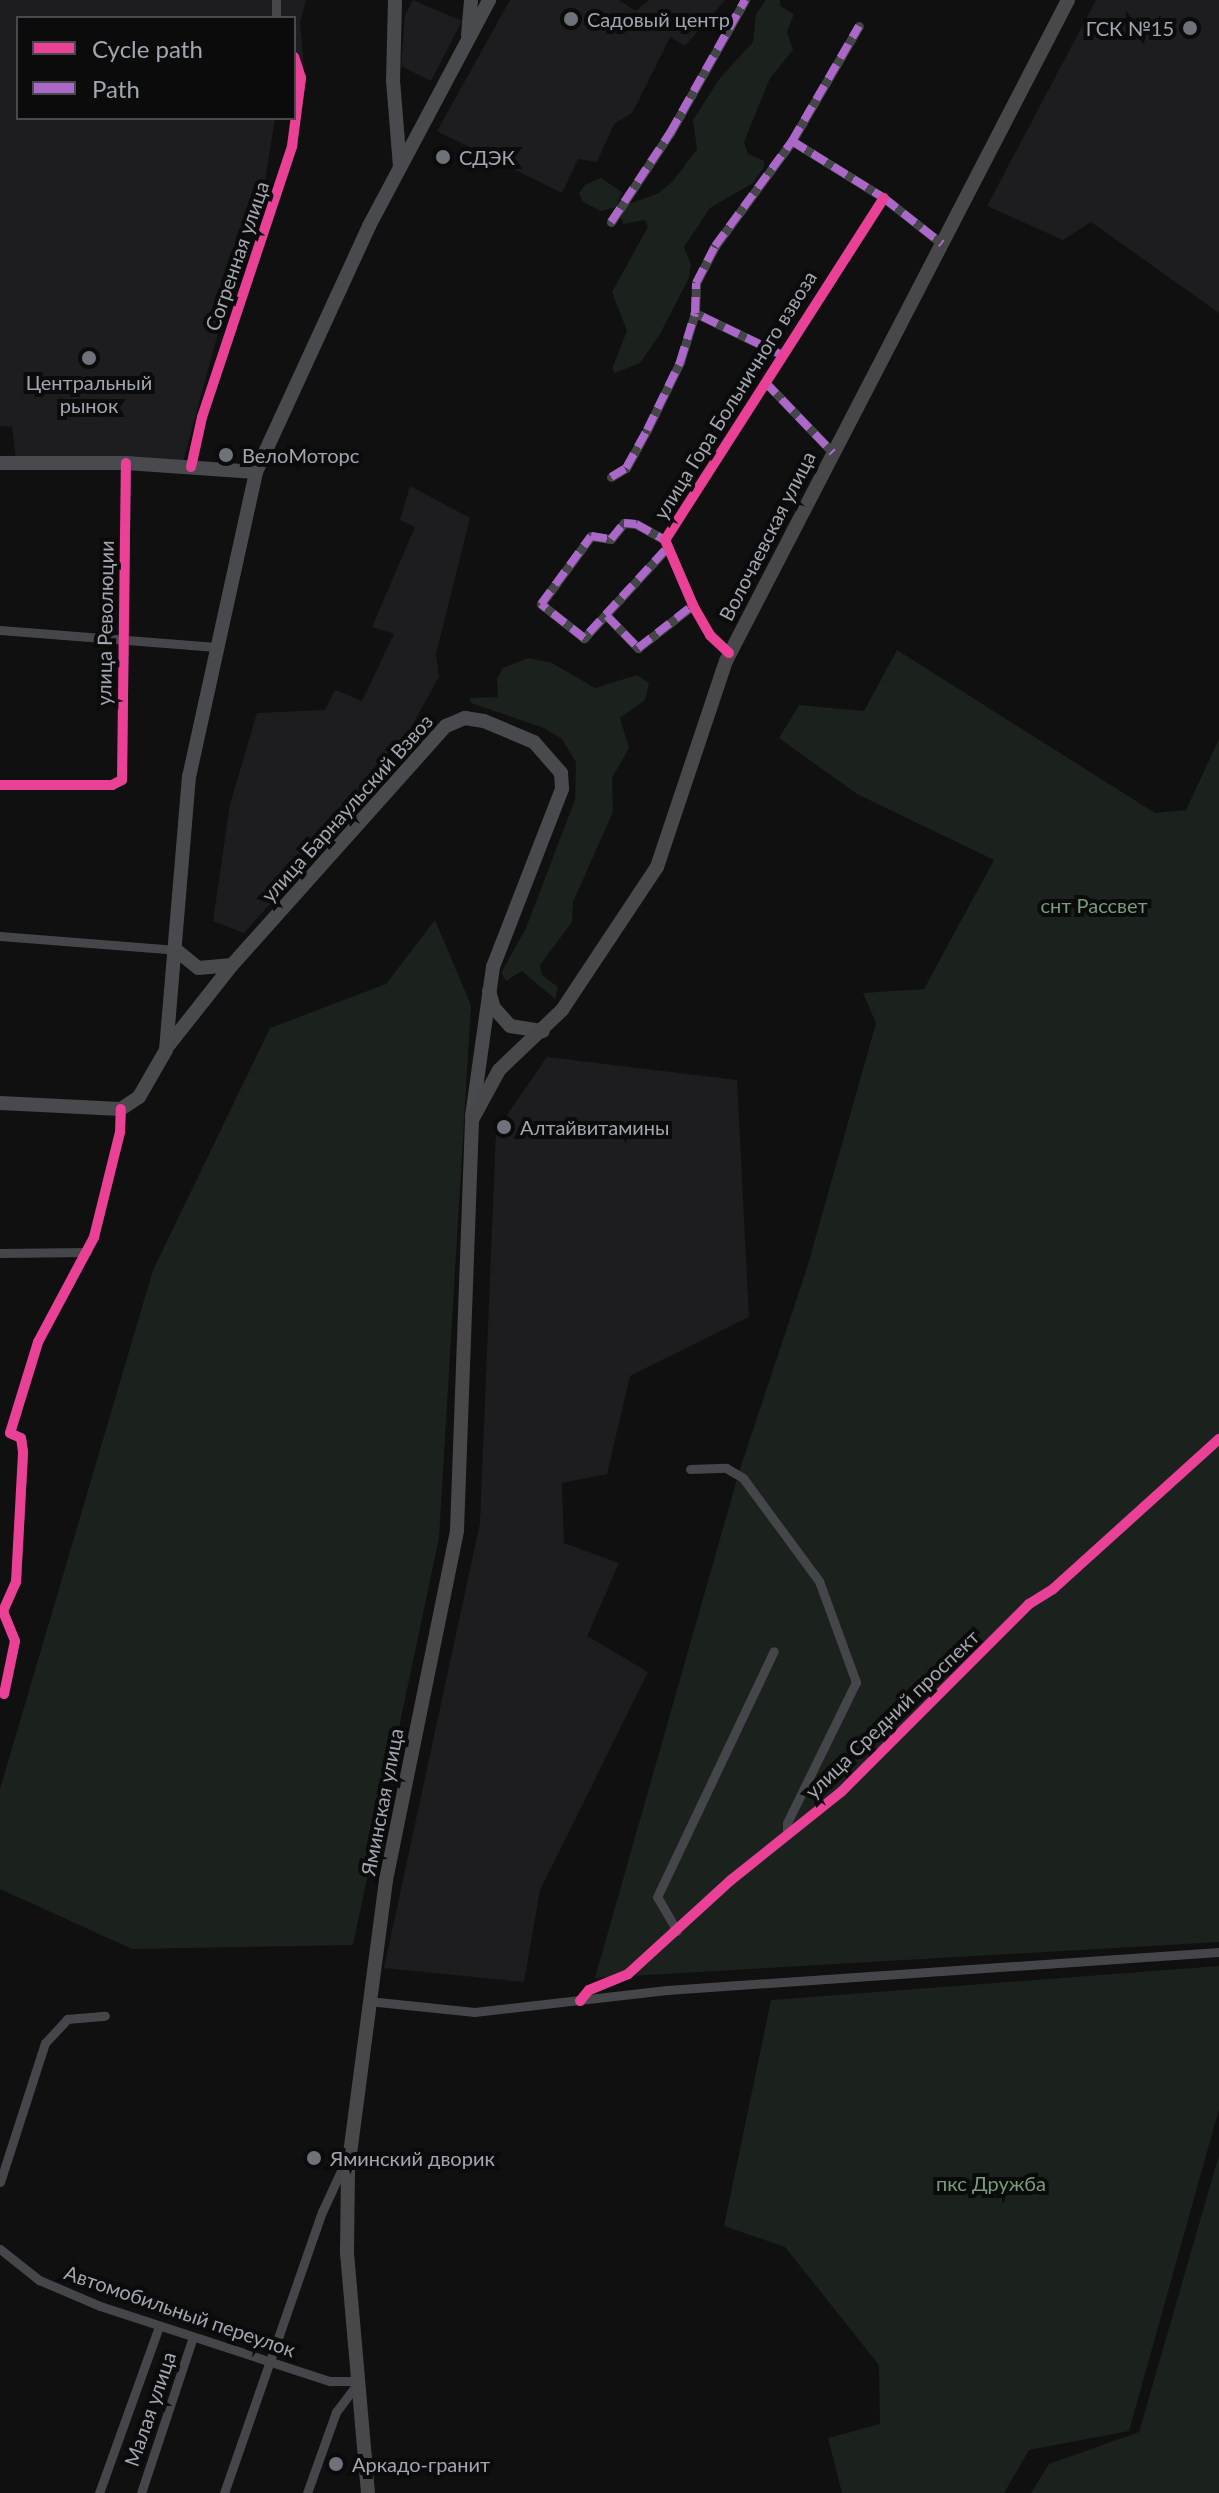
<!DOCTYPE html>
<html>
<head>
<meta charset="utf-8">
<style>
  body { margin:0 }
  #map { position:relative; width:1219px; height:2493px; overflow:hidden; background:#101011; font-family:Lato,sans-serif }
  div>[style] { position:absolute }
  [style*='--x'] { left:calc(var(--x)*1px); top:calc(var(--y)*1px); width:calc(var(--w)*1px); rotate:calc(var(--a)*1deg) }
  .built>* { inset:0; background:#1d1d1f }
  .green>* { inset:0; background:#1b211c }
  .street>* { height:9px; margin:-4.5px; padding:0 4.5px; transform-origin:4.5px; border-radius:4.5px; background:#454649 }
  .secondary>* { height:14px; margin:-7px; padding:0 7px; transform-origin:7px; border-radius:7px; background:#494a4d }
  .primary>* { height:14px; margin:-7px; padding:0 7px; transform-origin:7px; border-radius:7px; background:#48484b }
  .quiet>* { height:8px; margin-top:-4px; transform-origin:0; background:repeating-linear-gradient(90deg,#ac68c9 0 16px,transparent 0 24px) }
  .cycleway>* { height:10px; margin:-5px; padding:0 5px; transform-origin:5px; border-radius:5px; background:#ea4096 }
  .dots>* { width:22px; height:22px; translate:-50% -50%; box-sizing:border-box; border:4px solid #0b0b0c; border-radius:50% }
  span { translate:-50% -50%; white-space:nowrap; text-align:center; line-height:1.15; -webkit-text-stroke:8px #0b0b0c; paint-order:stroke }
  .poi-label { font-size:20px; color:#a2a6b1 }
  .left { translate:0 -50%; text-align:left }
  .right { translate:-100% -50%; text-align:right }
  .street-label { font-size:20px; color:#a2a6b1 }
  .park-label { font-size:20px; color:#7a9b7d }
  .legend { position:absolute; left:16px; top:16px; width:280px; height:104px; box-sizing:border-box; background:#0b0b0c; border:2px solid #47494e; margin:0; padding:10px 14px; list-style:none; font-size:24px; color:#a2a6b1 }
  .legend li { display:flex; align-items:center; gap:16px; height:40px }
  .legend b { width:40px; border:2px solid #47494e }
</style>
</head>
<body>
<div id="map">
  <div class="built">
    <i style="clip-path:polygon(0 0,306px 0,300px 23px,306px 91px,294px 91px,294px 18px,18px 18px,18px 118px,275px 118px,264px 187px,232px 282px,183px 462px,16px 459px,12px 427px,0 426px)"></i>
    <i style="clip-path:polygon(413px 0,462px 21px,431px 81px,401px 66px,405px 15px)"></i>
    <i style="clip-path:polygon(510px 0,618px 0,636px 11px,649px 0,725px 0,685px 46px,670px 37px,632px 113px,614px 124px,597px 162px,578px 159px,562px 193px,437px 131px)"></i>
    <i style="clip-path:polygon(1096px 0,1219px 0,1219px 313px,1091px 222px,1063px 240px,987px 206px)"></i>
    <i style="clip-path:polygon(410px 486px,470px 518px,436px 654px,439px 677px,384px 776px,244px 933px,213px 921px,230px 804px,257px 713px,325px 710px,335px 690px,362px 701px,394px 634px,372px 627px,415px 527px,400px 520px)"></i>
    <i style="clip-path:polygon(547px 1057px,737px 1080px,749px 1317px,630px 1376px,607px 1474px,562px 1483px,564px 1543px,619px 1563px,587px 1636px,648px 1672px,540px 1890px,524px 1982px,384px 1968px,480px 1523px,496px 1131px)"></i>
  </div>
  <div class="green">
    <i style="clip-path:polygon(766px 0,780px 0,780px 6px,794px 14px,787px 32px,793px 50px,770px 78px,744px 142px,748px 154px,764px 161px,764px 167px,753px 183px,710px 208px,684px 247px,691px 264px,689px 278px,660px 334px,640px 363px,615px 373px,612px 369px,627px 331px,612px 292px,648px 227px,645px 220px,623px 224px,620px 214px,626px 205px,659px 193px,673px 181px,697px 149px,693px 120px,720px 78px,753px 42px,756px 14px)"></i>
    <i style="clip-path:polygon(601px 178px,622px 192px,616px 207px,601px 211px,583px 202px,579px 193px,585px 185px)"></i>
    <i style="clip-path:polygon(897px 650px,1155px 813px,1186px 810px,1219px 739px,1219px 1942px,595px 1978px,739px 1472px,807px 1268px,876px 1023px,863px 993px,924px 989px,994px 860px,857px 794px,779px 738px,799px 705px,864px 711px)"></i>
    <i style="clip-path:polygon(528px 658px,552px 663px,595px 688px,637px 675px,649px 683px,645px 700px,620px 718px,629px 748px,612px 778px,613px 812px,573px 902px,572px 922px,540px 965px,542px 975px,558px 987px,555px 999px,522px 971px,506px 981px,501px 973px,526px 928px,575px 800px,576px 762px,562px 739px,544px 728px,471px 703px,470px 698px,498px 697px,497px 679px,503px 668px)"></i>
    <i style="clip-path:polygon(435px 920px,471px 1005px,439px 1538px,353px 1945px,132px 1949px,0 1889px,0 1789px,153px 1270px,270px 1028px,386px 984px)"></i>
    <i style="clip-path:polygon(1219px 1966px,1219px 2109px,1129px 2431px,1029px 2450px,1004px 2493px,842px 2493px,828px 2438px,880px 2424px,879px 2365px,785px 2247px,724px 2226px,771px 2000px)"></i>
    <i style="clip-path:polygon(1219px 2155px,1219px 2493px,1031px 2493px,1049px 2464px,1139px 2432px)"></i>
  </div>
  <div class="street">
    <i style="--x:276;--y:0;--w:18;--a:90"></i>
    <i style="--x:792;--y:141;--w:108;--a:31.8"></i>
    <i style="--x:884;--y:198;--w:74;--a:38.4"></i>
    <i style="--x:611;--y:222;--w:107;--a:-56.5"></i>
    <i style="--x:670;--y:133;--w:153;--a:-60.6"></i>
    <i style="--x:782;--y:355;--w:97;--a:-154.2"></i>
    <i style="--x:695;--y:313;--w:30;--a:-88"></i>
    <i style="--x:696;--y:283;--w:42;--a:-62.8"></i>
    <i style="--x:715;--y:246;--w:130;--a:-53.7"></i>
    <i style="--x:792;--y:141;--w:133;--a:-59.8"></i>
    <i style="--x:765;--y:382;--w:98;--a:46.2"></i>
    <i style="--x:191;--y:467;--w:51;--a:-77.6"></i>
    <i style="--x:202;--y:417;--w:286;--a:-71.6"></i>
    <i style="--x:292;--y:146;--w:69;--a:-82.5"></i>
    <i style="--x:301;--y:78;--w:22;--a:-108"></i>
    <i style="--x:611;--y:477;--w:17;--a:-31"></i>
    <i style="--x:626;--y:468;--w:43;--a:-61.1"></i>
    <i style="--x:647;--y:430;--w:76;--a:-64.1"></i>
    <i style="--x:680;--y:362;--w:51;--a:-73"></i>
    <i style="--x:665;--y:550;--w:120;--a:132.6"></i>
    <i style="--x:584;--y:638;--w:55;--a:-141.7"></i>
    <i style="--x:541;--y:604;--w:84;--a:-53.7"></i>
    <i style="--x:591;--y:536;--w:20;--a:9"></i>
    <i style="--x:611;--y:539;--w:21;--a:-51"></i>
    <i style="--x:624;--y:523;--w:12;--a:5"></i>
    <i style="--x:636;--y:524;--w:33;--a:29"></i>
    <i style="--x:607;--y:616;--w:45;--a:45.9"></i>
    <i style="--x:638;--y:648;--w:70;--a:-38"></i>
    <i style="--x:0;--y:630;--w:217;--a:4.5"></i>
    <i style="--x:729;--y:653;--w:26;--a:-137"></i>
    <i style="--x:710;--y:635;--w:34;--a:-120"></i>
    <i style="--x:693;--y:605;--w:71;--a:-113.3"></i>
    <i style="--x:665;--y:540;--w:406;--a:-57.4"></i>
    <i style="--x:0;--y:785;--w:112;--a:0"></i>
    <i style="--x:112;--y:785;--w:11;--a:-27"></i>
    <i style="--x:122;--y:780;--w:317;--a:-89.3"></i>
    <i style="--x:0;--y:936;--w:177;--a:4.5"></i>
    <i style="--x:0;--y:1253;--w:87;--a:-0.7"></i>
    <i style="--x:690;--y:1469;--w:36;--a:-2"></i>
    <i style="--x:726;--y:1468;--w:20;--a:30"></i>
    <i style="--x:743;--y:1478;--w:128;--a:53.6"></i>
    <i style="--x:819;--y:1581;--w:108;--a:69.9"></i>
    <i style="--x:856;--y:1682;--w:157;--a:116.1"></i>
    <i style="--x:787;--y:1823;--w:12;--a:90"></i>
    <i style="--x:4;--y:1694;--w:54;--a:-78.3"></i>
    <i style="--x:15;--y:1641;--w:32;--a:-112"></i>
    <i style="--x:3;--y:1611;--w:32;--a:-66"></i>
    <i style="--x:16;--y:1582;--w:130;--a:-86.9"></i>
    <i style="--x:23;--y:1452;--w:14;--a:-98"></i>
    <i style="--x:21;--y:1438;--w:12;--a:-156"></i>
    <i style="--x:10;--y:1433;--w:95;--a:-72.9"></i>
    <i style="--x:38;--y:1342;--w:119;--a:-61.9"></i>
    <i style="--x:94;--y:1237;--w:108;--a:-76.1"></i>
    <i style="--x:120;--y:1132;--w:23;--a:-88"></i>
    <i style="--x:677;--y:1931;--w:39;--a:-120"></i>
    <i style="--x:657;--y:1897;--w:272;--a:-64.6"></i>
    <i style="--x:368;--y:2001;--w:107;--a:5.9"></i>
    <i style="--x:474;--y:2012;--w:194;--a:-6.5"></i>
    <i style="--x:667;--y:1990;--w:553;--a:-3.94"></i>
    <i style="--x:580;--y:2001;--w:14;--a:-51"></i>
    <i style="--x:589;--y:1990;--w:42;--a:-22.3"></i>
    <i style="--x:628;--y:1974;--w:139;--a:-42.4"></i>
    <i style="--x:731;--y:1880;--w:141;--a:-38.7"></i>
    <i style="--x:841;--y:1792;--w:266;--a:-45"></i>
    <i style="--x:1029;--y:1604;--w:28;--a:-32"></i>
    <i style="--x:1053;--y:1589;--w:224;--a:-42.1"></i>
    <i style="--x:0;--y:2182;--w:146;--a:-72.1"></i>
    <i style="--x:45;--y:2043;--w:33;--a:-47"></i>
    <i style="--x:67;--y:2019;--w:38;--a:-5"></i>
    <i style="--x:0;--y:2249;--w:50;--a:38.5"></i>
    <i style="--x:39;--y:2280;--w:66;--a:23.1"></i>
    <i style="--x:100;--y:2306;--w:242;--a:18.1"></i>
    <i style="--x:330;--y:2381;--w:29;--a:0"></i>
    <i style="--x:99;--y:2493;--w:177;--a:-70.2"></i>
    <i style="--x:141;--y:2493;--w:164;--a:-71.6"></i>
    <i style="--x:224;--y:2493;--w:298;--a:-70.8"></i>
    <i style="--x:322;--y:2212;--w:55;--a:-65.3"></i>
    <i style="--x:307;--y:2493;--w:86;--a:-70.3"></i>
    <i style="--x:336;--y:2412;--w:39;--a:-53"></i>
  </div>
  <div class="secondary">
    <i style="--x:395;--y:0;--w:80;--a:91.4"></i>
    <i style="--x:393;--y:80;--w:87;--a:85.4"></i>
    <i style="--x:468;--y:35;--w:35;--a:-85"></i>
    <i style="--x:0;--y:463;--w:126;--a:0"></i>
    <i style="--x:126;--y:463;--w:130;--a:4"></i>
    <i style="--x:176;--y:950;--w:28;--a:39"></i>
    <i style="--x:198;--y:968;--w:34;--a:-5"></i>
    <i style="--x:232;--y:965;--w:321;--a:-48.2"></i>
    <i style="--x:446;--y:726;--w:21;--a:-23"></i>
    <i style="--x:465;--y:718;--w:19;--a:9"></i>
    <i style="--x:484;--y:721;--w:54;--a:22.8"></i>
    <i style="--x:534;--y:742;--w:41;--a:48.9"></i>
    <i style="--x:561;--y:773;--w:16;--a:86"></i>
    <i style="--x:562;--y:789;--w:191;--a:111.2"></i>
    <i style="--x:493;--y:967;--w:151;--a:98"></i>
    <i style="--x:489;--y:991;--w:18;--a:74"></i>
    <i style="--x:494;--y:1008;--w:24;--a:48"></i>
    <i style="--x:510;--y:1026;--w:33;--a:9"></i>
    <i style="--x:168;--y:1046;--w:103;--a:-51.7"></i>
    <i style="--x:0;--y:1103;--w:121;--a:2.8"></i>
    <i style="--x:121;--y:1109;--w:22;--a:-34"></i>
    <i style="--x:139;--y:1097;--w:54;--a:-60.1"></i>
    <i style="--x:166;--y:1050;--w:274;--a:-85.2"></i>
    <i style="--x:189;--y:777;--w:312;--a:-77.6"></i>
    <i style="--x:256;--y:472;--w:271;--a:-65.3"></i>
    <i style="--x:369;--y:226;--w:256;--a:-62"></i>
  </div>
  <div class="primary">
    <i style="--x:368;--y:2493;--w:243;--a:-95"></i>
    <i style="--x:347;--y:2251;--w:82;--a:-89.3"></i>
    <i style="--x:348;--y:2169;--w:291;--a:-82.5"></i>
    <i style="--x:386;--y:1880;--w:357;--a:-78.5"></i>
    <i style="--x:457;--y:1530;--w:410;--a:-87.9"></i>
    <i style="--x:472;--y:1120;--w:57;--a:-61.6"></i>
    <i style="--x:499;--y:1070;--w:87;--a:-43.6"></i>
    <i style="--x:562;--y:1010;--w:172;--a:-56.4"></i>
    <i style="--x:657;--y:867;--w:217;--a:-71.5"></i>
    <i style="--x:726;--y:661;--w:744;--a:-62.64"></i>
  </div>
  <div class="quiet">
    <i style="--x:792;--y:141;--w:108;--a:31.8"></i>
    <i style="--x:884;--y:198;--w:74;--a:38.4"></i>
    <i style="--x:611;--y:222;--w:107;--a:-56.5"></i>
    <i style="--x:670;--y:133;--w:153;--a:-60.6"></i>
    <i style="--x:782;--y:355;--w:97;--a:-154.2"></i>
    <i style="--x:695;--y:313;--w:30;--a:-88"></i>
    <i style="--x:696;--y:283;--w:42;--a:-62.8"></i>
    <i style="--x:715;--y:246;--w:130;--a:-53.7"></i>
    <i style="--x:792;--y:141;--w:133;--a:-59.8"></i>
    <i style="--x:765;--y:382;--w:98;--a:46.2"></i>
    <i style="--x:611;--y:477;--w:17;--a:-31"></i>
    <i style="--x:626;--y:468;--w:43;--a:-61.1"></i>
    <i style="--x:647;--y:430;--w:76;--a:-64.1"></i>
    <i style="--x:680;--y:362;--w:51;--a:-73"></i>
    <i style="--x:665;--y:550;--w:120;--a:132.6"></i>
    <i style="--x:584;--y:638;--w:55;--a:-141.7"></i>
    <i style="--x:541;--y:604;--w:84;--a:-53.7"></i>
    <i style="--x:591;--y:536;--w:20;--a:9"></i>
    <i style="--x:611;--y:539;--w:21;--a:-51"></i>
    <i style="--x:624;--y:523;--w:12;--a:5"></i>
    <i style="--x:636;--y:524;--w:33;--a:29"></i>
    <i style="--x:607;--y:616;--w:45;--a:45.9"></i>
    <i style="--x:638;--y:648;--w:70;--a:-38"></i>
  </div>
  <div class="cycleway">
    <i style="--x:191;--y:467;--w:51;--a:-77.6"></i>
    <i style="--x:202;--y:417;--w:286;--a:-71.6"></i>
    <i style="--x:292;--y:146;--w:69;--a:-82.5"></i>
    <i style="--x:301;--y:78;--w:22;--a:-108"></i>
    <i style="--x:729;--y:653;--w:26;--a:-137"></i>
    <i style="--x:710;--y:635;--w:34;--a:-120"></i>
    <i style="--x:693;--y:605;--w:71;--a:-113.3"></i>
    <i style="--x:665;--y:540;--w:406;--a:-57.4"></i>
    <i style="--x:0;--y:785;--w:112;--a:0"></i>
    <i style="--x:112;--y:785;--w:11;--a:-27"></i>
    <i style="--x:122;--y:780;--w:317;--a:-89.3"></i>
    <i style="--x:4;--y:1694;--w:54;--a:-78.3"></i>
    <i style="--x:15;--y:1641;--w:32;--a:-112"></i>
    <i style="--x:3;--y:1611;--w:32;--a:-66"></i>
    <i style="--x:16;--y:1582;--w:130;--a:-86.9"></i>
    <i style="--x:23;--y:1452;--w:14;--a:-98"></i>
    <i style="--x:21;--y:1438;--w:12;--a:-156"></i>
    <i style="--x:10;--y:1433;--w:95;--a:-72.9"></i>
    <i style="--x:38;--y:1342;--w:119;--a:-61.9"></i>
    <i style="--x:94;--y:1237;--w:108;--a:-76.1"></i>
    <i style="--x:120;--y:1132;--w:23;--a:-88"></i>
    <i style="--x:580;--y:2001;--w:14;--a:-51"></i>
    <i style="--x:589;--y:1990;--w:42;--a:-22.3"></i>
    <i style="--x:628;--y:1974;--w:139;--a:-42.4"></i>
    <i style="--x:731;--y:1880;--w:141;--a:-38.7"></i>
    <i style="--x:841;--y:1792;--w:266;--a:-45"></i>
    <i style="--x:1029;--y:1604;--w:28;--a:-32"></i>
    <i style="--x:1053;--y:1589;--w:224;--a:-42.1"></i>
  </div>
  <div class="dots">
    <i style="left:571px;top:19px;background:#6f7279"></i>
    <i style="left:1190px;top:28px;background:#6f7279"></i>
    <i style="left:443px;top:157px;background:#6f7279"></i>
    <i style="left:89px;top:358px;background:#6f7279"></i>
    <i style="left:226px;top:455px;background:#6f7279"></i>
    <i style="left:504px;top:1127px;background:#6f7279"></i>
    <i style="left:314px;top:2158px;background:#6f7279"></i>
    <i style="left:336px;top:2464px;background:#6f7279"></i>
  </div>
  <div class="poi-label">
    <span class="left" style="left:587px;top:19px">Садовый центр</span>
    <span class="right" style="left:1174px;top:28px">ГСК №15</span>
    <span class="left" style="left:459px;top:157px">СДЭК</span>
    <span style="left:89px;top:394px">Центральный<br>рынок</span>
    <span class="left" style="left:242px;top:455px">ВелоМоторс</span>
    <span class="left" style="left:520px;top:1127px">Алтайвитамины</span>
    <span class="left" style="left:330px;top:2158px">Яминский дворик</span>
    <span class="left" style="left:352px;top:2464px">Аркадо-гранит</span>
  </div>
  <div class="street-label">
    <span style="left:237px;top:256px;rotate:-71deg">Согренная улица</span>
    <span style="left:735px;top:395px;rotate:-58deg">улица Гора Больничного взвоза</span>
    <span style="left:767px;top:536px;rotate:-63deg">Волочаевская улица</span>
    <span style="left:105px;top:623px;rotate:-89deg">улица Революции</span>
    <span style="left:347px;top:808px;rotate:-48deg">улица Барнаульский Взвоз</span>
    <span style="left:892px;top:1714px;rotate:-44deg">улица Средний проспект</span>
    <span style="left:382px;top:1802px;rotate:-79deg">Яминская улица</span>
    <span style="left:180px;top:2311px;rotate:19deg">Автомобильный переулок</span>
    <span style="left:150px;top:2409px;rotate:-71deg">Малая улица</span>
  </div>
  <div class="park-label">
    <span style="left:1094px;top:905px">снт Рассвет</span>
    <span style="left:991px;top:2183px">пкс Дружба</span>
  </div>
  <ul class="legend">
  <li><b style="height:10px;background:#ea4096"></b>Cycle path</li>
  <li><b style="height:10px;background:#ac68c9"></b>Path</li>
  </ul>
</div>
</body>
</html>
